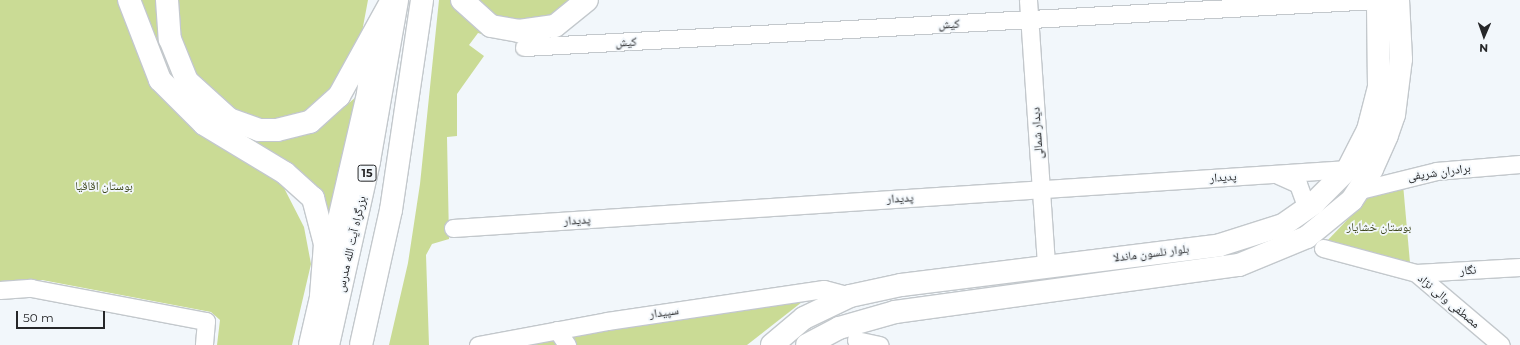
<!DOCTYPE html>
<html>
<head>
<meta charset="utf-8">
<style>
  body { margin:0 }
  #map { position:relative; width:1520px; height:345px; overflow:hidden; background:#f2f7fb; font-family:Montserrat,"Noto Naskh Arabic",sans-serif }
  div>[style] { position:absolute }
  [style*='--x'] { left:calc(var(--x)*1px); top:calc(var(--y)*1px); width:calc(var(--w)*1px); rotate:calc(var(--a)*1deg) }
  .green>* { inset:0; background:#cadb95 }
  .roads { filter:drop-shadow(1px 0 #c3c8cc) drop-shadow(-1px 0 #c3c8cc) drop-shadow(0 1px #c3c8cc) drop-shadow(0 -1px #c3c8cc) }
  .minor>* { height:17px; margin:-8.5px; padding:0 8.5px; transform-origin:8.5px; border-radius:8.5px; background:#fff }
  .major>* { height:22px; margin:-11px; padding:0 11px; transform-origin:11px; border-radius:11px; background:#fff }
  .highway>* { height:22px; margin:-11px; padding:0 11px; transform-origin:11px; border-radius:11px; background:#fff }
  span { translate:-50% -50%; white-space:nowrap; text-align:center; line-height:1.15; -webkit-text-stroke:3.5px #f2f7fb; paint-order:stroke }
  .shield-label span { padding:1px 3px; background:#f2f7fb; border:1px solid; border-radius:3px; -webkit-text-stroke-width:0 }
  .shield-label { font-size:11px; color:#262729; font-weight:700 }
  .street-label { font-size:12px; color:#262729 }
  .park-label { font-size:12px; color:#3d461d }
  .north { position:absolute; left:1464px; top:16px; width:40px; height:40px; -webkit-text-stroke:3px #f2f7fb; paint-order:stroke; rotate:182deg; font-size:11px; font-weight:700; line-height:16px; text-align:center; color:#262729 }
  .north::after { content:''; display:block; margin:auto; width:14px; height:18px; background:#262729; clip-path:polygon(50% 0,100% 100%,50% 72%,0 100%) }
  .scale { position:absolute; left:16px; top:311px; width:89px; height:18px; box-sizing:border-box; border:2px solid #262729; border-top:0; padding-left:5px; font-size:12px; line-height:14px; white-space:nowrap; color:#262729; -webkit-text-stroke:3px #f2f7fb; paint-order:stroke }
</style>
</head>
<body>
<div id="map">
  <div class="green">
    <i style="clip-path:polygon(0 0,117px 0,147px 60px,283px 186px,304px 227px,311px 264px,292px 345px,217px 345px,220px 320px,211px 312px,42px 280px,0 281px)"></i>
    <i style="clip-path:polygon(140px 0,163px 0,162px 8px,215px 114px,313px 127px,329px 120px,356px 97px,330px 223px,229px 134px,175px 81px)"></i>
    <i style="clip-path:polygon(171px 0,368px 0,359px 48px,324px 105px,296px 118px,256px 121px,234px 115px,189px 67px)"></i>
    <i style="clip-path:polygon(439px 0,453px 0,471px 21px,498px 39px,478px 33px,469px 45px,484px 56px,457px 94px,457px 136px,447px 137px,449px 239px,432px 244px,426px 255px,429px 345px,389px 345px,408px 263px,420px 184px)"></i>
    <i style="clip-path:polygon(470px 0,580px 0,565px 14px,502px 23px)"></i>
    <i style="clip-path:polygon(1403px 184px,1410px 263px,1326px 242px,1372px 194px)"></i>
    <i style="clip-path:polygon(802px 302px,747px 345px,575px 345px,570px 333px)"></i>
    <i style="clip-path:polygon(555px 335px,557px 345px,508px 345px)"></i>
  </div>
  <div class="roads">
    <div class="minor">
      <i style="--x:1028;--y:0;--w:267;--a:86.1"></i>
      <i style="--x:524;--y:47;--w:851;--a:-3.16"></i>
      <i style="--x:1278;--y:175;--w:22;--a:24"></i>
      <i style="--x:1298;--y:184;--w:27;--a:70"></i>
      <i style="--x:1360;--y:190;--w:78;--a:-14"></i>
      <i style="--x:1436;--y:171;--w:84;--a:-4.8"></i>
      <i style="--x:453;--y:228;--w:897;--a:-3.77"></i>
      <i style="--x:1323;--y:248;--w:96;--a:15"></i>
      <i style="--x:1416;--y:273;--w:111;--a:40.3"></i>
      <i style="--x:1416;--y:273;--w:104;--a:-3.3"></i>
      <i style="--x:0;--y:290;--w:31;--a:-4"></i>
      <i style="--x:31;--y:288;--w:178;--a:10.7"></i>
      <i style="--x:206;--y:321;--w:24;--a:95"></i>
      <i style="--x:557;--y:330;--w:18;--a:56"></i>
      <i style="--x:856;--y:340;--w:24;--a:12"></i>
      <i style="--x:478;--y:345;--w:131;--a:-10.5"></i>
      <i style="--x:607;--y:321;--w:219;--a:-8.4"></i>
      <i style="--x:824;--y:289;--w:27;--a:15"></i>
    </div>
    <div class="major">
      <i style="--x:772;--y:345;--w:42;--a:-40.2"></i>
      <i style="--x:804;--y:318;--w:51;--a:-25.6"></i>
      <i style="--x:850;--y:296;--w:52;--a:-12.2"></i>
      <i style="--x:901;--y:285;--w:321;--a:-7.1"></i>
      <i style="--x:1220;--y:245;--w:66;--a:-17.6"></i>
      <i style="--x:1283;--y:225;--w:38;--a:-35"></i>
      <i style="--x:1314;--y:203;--w:48;--a:-45"></i>
      <i style="--x:1348;--y:169;--w:44;--a:-62.9"></i>
      <i style="--x:1368;--y:130;--w:44;--a:-75.7"></i>
      <i style="--x:1379;--y:87;--w:87;--a:-90.7"></i>
      <i style="--x:807;--y:345;--w:36;--a:-28"></i>
      <i style="--x:839;--y:328;--w:58;--a:-15.9"></i>
      <i style="--x:895;--y:312;--w:347;--a:-7.8"></i>
      <i style="--x:1239;--y:265;--w:74;--a:-22.4"></i>
      <i style="--x:1307;--y:237;--w:58;--a:-39.4"></i>
      <i style="--x:1352;--y:200;--w:37;--a:-57"></i>
      <i style="--x:1372;--y:169;--w:37;--a:-66"></i>
      <i style="--x:1387;--y:135;--w:21;--a:-71"></i>
      <i style="--x:1394;--y:115;--w:56;--a:-82.9"></i>
      <i style="--x:1401;--y:59;--w:59;--a:-92.9"></i>
    </div>
    <div class="highway">
      <i style="--x:129;--y:0;--w:86;--a:68.8"></i>
      <i style="--x:160;--y:80;--w:62;--a:45"></i>
      <i style="--x:204;--y:124;--w:95;--a:31.2"></i>
      <i style="--x:285;--y:173;--w:38;--a:42"></i>
      <i style="--x:313;--y:198;--w:48;--a:75.4"></i>
      <i style="--x:325;--y:244;--w:52;--a:94.4"></i>
      <i style="--x:167;--y:0;--w:39;--a:86"></i>
      <i style="--x:170;--y:39;--w:45;--a:68"></i>
      <i style="--x:187;--y:81;--w:57;--a:42.1"></i>
      <i style="--x:229;--y:119;--w:32;--a:20"></i>
      <i style="--x:259;--y:130;--w:18;--a:0"></i>
      <i style="--x:277;--y:130;--w:34;--a:-14"></i>
      <i style="--x:310;--y:122;--w:39;--a:-42"></i>
      <i style="--x:339;--y:96;--w:110;--a:-61.1"></i>
      <i style="--x:462;--y:0;--w:39;--a:42"></i>
      <i style="--x:491;--y:26;--w:28;--a:10"></i>
      <i style="--x:519;--y:31;--w:36;--a:-8"></i>
      <i style="--x:555;--y:26;--w:41;--a:-39.1"></i>
      <i style="--x:310;--y:345;--w:258;--a:-77"></i>
      <i style="--x:368;--y:94;--w:53;--a:-83.5"></i>
      <i style="--x:328;--y:345;--w:189;--a:-77.4"></i>
      <i style="--x:369;--y:161;--w:163;--a:-80.1"></i>
      <i style="--x:361;--y:345;--w:138;--a:-77.5"></i>
      <i style="--x:391;--y:210;--w:212;--a:-81.6"></i>
    </div>
  </div>
  <div class="shield-label">
    <span style="left:367px;top:173px">15</span>
  </div>
  <div class="street-label">
    <span style="left:949px;top:24px;rotate:-3deg">کیش</span>
    <span style="left:626px;top:42px;rotate:-3deg">کیش</span>
    <span style="left:1037px;top:133px;rotate:-94deg">دیدار شمالی</span>
    <span style="left:1439px;top:172px;rotate:-8deg">برادران شریفی</span>
    <span style="left:1223px;top:177px;rotate:-4deg">پدیدار</span>
    <span style="left:900px;top:198px;rotate:-4deg">پدیدار</span>
    <span style="left:577px;top:220px;rotate:-4deg">پدیدار</span>
    <span style="left:351px;top:244px;rotate:-77deg">بزرگراه آیت الله مدرس</span>
    <span style="left:1151px;top:253px;rotate:-7deg">بلوار نلسون ماندلا</span>
    <span style="left:1468px;top:270px;rotate:-4deg">نگار</span>
    <span style="left:1449px;top:301px;rotate:40deg">مصطفی والی نژاد</span>
    <span style="left:664px;top:312px;rotate:-8deg">سپیدار</span>
  </div>
  <div class="park-label">
    <span style="left:104px;top:186px">بوستان اقاقیا</span>
    <span style="left:1379px;top:227px">بوستان خشایار</span>
  </div>
  <div class="north">N</div>
  <div class="scale">50 m</div>
</div>
</body>
</html>
